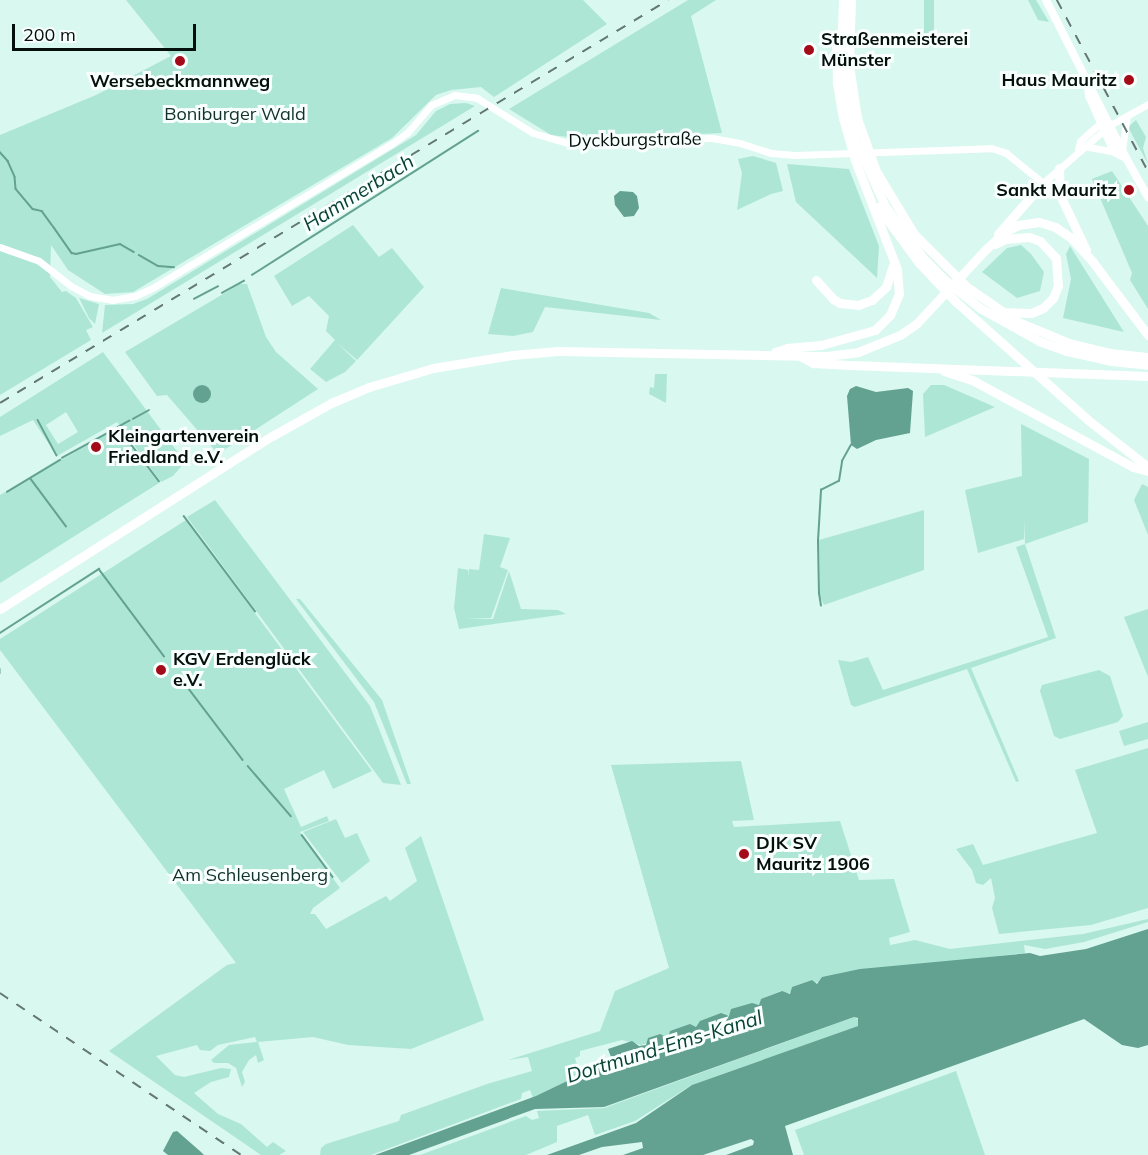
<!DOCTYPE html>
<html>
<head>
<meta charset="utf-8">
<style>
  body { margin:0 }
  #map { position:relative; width:1148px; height:1155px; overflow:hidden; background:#d9f8ef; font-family:Mulish,sans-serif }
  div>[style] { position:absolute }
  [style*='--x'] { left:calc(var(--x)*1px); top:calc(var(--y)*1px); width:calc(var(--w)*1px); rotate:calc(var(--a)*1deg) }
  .green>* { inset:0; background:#aee6d6; transform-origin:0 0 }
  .water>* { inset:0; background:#63a191 }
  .round { border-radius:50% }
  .stream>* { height:1.5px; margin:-0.75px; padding:0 0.75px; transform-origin:0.75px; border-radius:0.75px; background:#63a191 }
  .tertiary>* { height:7px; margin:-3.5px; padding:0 3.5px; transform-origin:3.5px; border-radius:3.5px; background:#fff }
  .secondary>* { height:8px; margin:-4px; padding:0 4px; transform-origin:4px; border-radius:4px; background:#fff }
  .trunk>* { height:9px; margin:-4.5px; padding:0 4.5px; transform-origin:4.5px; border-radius:4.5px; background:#fff }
  .rail>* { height:1.5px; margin-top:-0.75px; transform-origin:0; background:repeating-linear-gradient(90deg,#647873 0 10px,transparent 0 20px) }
  .dots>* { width:16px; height:16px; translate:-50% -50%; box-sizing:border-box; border:3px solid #f9fffd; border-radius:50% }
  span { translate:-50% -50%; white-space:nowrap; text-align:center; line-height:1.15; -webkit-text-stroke:6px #f9fffd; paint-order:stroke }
  .poi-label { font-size:18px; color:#05100d; font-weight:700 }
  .left { translate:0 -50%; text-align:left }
  .right { translate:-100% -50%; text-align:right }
  .park-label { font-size:18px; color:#11312a }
  .street-label { font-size:18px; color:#05100d }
  .water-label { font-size:20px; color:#084237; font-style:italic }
  .scale { position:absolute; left:12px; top:24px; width:184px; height:27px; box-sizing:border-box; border:3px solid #05100d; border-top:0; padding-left:8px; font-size:18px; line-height:21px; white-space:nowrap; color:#05100d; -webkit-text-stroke:4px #f9fffd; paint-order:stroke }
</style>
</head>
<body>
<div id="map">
  <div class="green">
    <i style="clip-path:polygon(126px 0,583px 0,607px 24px,494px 97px,481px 87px,451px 90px,436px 95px,392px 138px,133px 292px,105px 294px,68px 270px,51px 245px,50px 277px,62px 292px,66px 291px,76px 298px,93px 327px,86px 330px,91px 340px,0 395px,0 135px,96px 95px,171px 56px)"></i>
    <i style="clip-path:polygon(688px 0,716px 0,691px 16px,722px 133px,585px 139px,551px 135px,509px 109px)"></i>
    <i style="left:924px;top:0;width:10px;height:47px"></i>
    <i style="clip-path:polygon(1028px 0,1036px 0,1049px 22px,1038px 20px)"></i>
    <i style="clip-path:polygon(466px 103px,475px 106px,102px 333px,105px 305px,133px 304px,147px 299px,416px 135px,436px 111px,450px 104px)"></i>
    <i style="clip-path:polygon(1136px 120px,1146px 137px,1143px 148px,1148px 164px,1128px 127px)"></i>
    <i style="clip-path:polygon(753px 156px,776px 163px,783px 191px,771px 194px,737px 210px,742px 173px,738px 159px)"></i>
    <i style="clip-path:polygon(787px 164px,849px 169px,879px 246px,877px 278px,796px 202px)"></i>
    <i style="clip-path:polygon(1112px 171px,1148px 226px,1148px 309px,1130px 280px,1132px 273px,1092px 179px)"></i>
    <i style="clip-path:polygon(353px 225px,379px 257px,392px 248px,424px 287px,357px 360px,336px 342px,356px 361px,345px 372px,326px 382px,310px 369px,335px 340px,326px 331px,329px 316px,309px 296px,292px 306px,274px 276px)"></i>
    <i style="clip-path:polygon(1021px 245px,1031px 254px,1044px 272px,1040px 291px,1017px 298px,982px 272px,1007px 248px)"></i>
    <i style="clip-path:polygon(1070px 246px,1124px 332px,1063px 318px,1071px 279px,1066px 254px)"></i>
    <i style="clip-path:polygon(240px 284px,247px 284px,266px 337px,276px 352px,318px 389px,218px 454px,167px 395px,157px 396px,125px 352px)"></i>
    <i style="clip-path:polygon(501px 288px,649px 313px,661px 320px,545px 307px,533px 332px,513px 336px,488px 334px)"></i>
    <i style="clip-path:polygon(79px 298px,99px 304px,95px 324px,89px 318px)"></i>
    <i style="clip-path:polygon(evenodd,103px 352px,185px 462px,173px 476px,161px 482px,117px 422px,57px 456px,33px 420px,0 436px,0 417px,103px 352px,66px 412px,78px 432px,58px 444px,46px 425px,66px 412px)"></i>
    <i style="clip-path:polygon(655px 374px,667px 374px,666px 403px,649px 394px,650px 387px,654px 388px)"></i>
    <i style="clip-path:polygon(931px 385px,944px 385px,995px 407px,925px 437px,923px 394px)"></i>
    <i style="clip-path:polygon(1021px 424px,1089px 459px,1088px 522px,1025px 544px,1056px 638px,971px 668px,1019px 781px,1016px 782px,967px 669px,855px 707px,851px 705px,838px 660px,851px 662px,868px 657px,883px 690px,1048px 637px,1016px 547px,1025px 544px,1024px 519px,1024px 539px,978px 553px,965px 490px,1022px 476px)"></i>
    <i style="clip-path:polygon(117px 428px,159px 483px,0 583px,0 495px)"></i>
    <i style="clip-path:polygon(1142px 484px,1148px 487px,1148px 535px,1134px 500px)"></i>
    <i style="clip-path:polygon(215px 500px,370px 706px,401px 785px,383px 783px,187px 517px)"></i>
    <i style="clip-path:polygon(924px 510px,924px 570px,824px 605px,820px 597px,819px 540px)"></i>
    <i style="clip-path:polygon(186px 520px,372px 771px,333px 789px,324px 770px,284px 789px,301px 827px,327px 816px,329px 821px,300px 832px,340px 888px,313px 908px,310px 914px,315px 914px,326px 929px,386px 896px,390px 901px,417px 881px,405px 848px,421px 836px,484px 1020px,411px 1049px,348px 1045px,313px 1037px,258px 1042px,264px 1060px,258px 1063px,256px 1055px,249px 1060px,242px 1072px,245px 1082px,242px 1087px,236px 1068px,228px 1063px,214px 1063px,211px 1060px,229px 1045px,257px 1042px,255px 1037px,218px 1045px,210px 1051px,200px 1050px,197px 1045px,156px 1056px,175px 1075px,184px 1077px,221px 1068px,231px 1069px,229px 1077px,211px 1082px,194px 1093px,218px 1114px,241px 1124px,267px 1147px,273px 1142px,286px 1151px,279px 1155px,261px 1155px,109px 1051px,227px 965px,236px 963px,0 650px,0 639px)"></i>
    <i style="clip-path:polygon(484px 534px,510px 538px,500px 567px,508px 570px,491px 618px,465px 619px,493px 619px,509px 571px,521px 609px,558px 610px,566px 614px,459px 629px,454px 608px,458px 568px,468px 570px,468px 576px,469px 569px,479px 570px)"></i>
    <i style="clip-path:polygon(296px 599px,300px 599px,382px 700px,411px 784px,407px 784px,374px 702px)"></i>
    <i style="clip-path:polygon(1148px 609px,1148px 677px,1124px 617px)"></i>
    <i style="clip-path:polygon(1099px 670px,1110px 676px,1123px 716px,1118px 722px,1060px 739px,1054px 736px,1040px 691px,1042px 685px)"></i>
    <i style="clip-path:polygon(1148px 722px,1148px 739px,1124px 746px,1119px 731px)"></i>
    <i style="clip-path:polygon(1148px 748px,1148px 908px,1091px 925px,999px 934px,992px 908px,995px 898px,991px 878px,983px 885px,976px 883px,972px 870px,956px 849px,973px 844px,983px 865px,1097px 833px,1075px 770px)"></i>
    <i style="clip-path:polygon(741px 761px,754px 820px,732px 821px,734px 827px,840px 821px,859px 880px,894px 879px,910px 932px,889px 938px,890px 945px,915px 940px,950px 949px,1083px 934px,1148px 919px,1148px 922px,1084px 942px,1045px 949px,1024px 945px,1025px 953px,822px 977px,821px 981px,815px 983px,812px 980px,792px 987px,791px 992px,785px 994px,781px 991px,761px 999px,760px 1004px,669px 1036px,664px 1038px,660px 1034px,649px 1038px,648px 1043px,641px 1045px,622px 1040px,580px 1051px,580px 1056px,575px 1058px,578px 1068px,596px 1062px,597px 1067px,533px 1098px,530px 1090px,522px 1093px,521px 1099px,371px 1155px,320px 1155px,321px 1148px,326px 1144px,399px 1121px,401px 1115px,487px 1084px,532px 1071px,528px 1057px,508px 1060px,600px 1031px,615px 991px,669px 968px,611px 765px)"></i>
    <i style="clip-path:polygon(336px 819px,345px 838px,357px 833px,370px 861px,342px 883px,303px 832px)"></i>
    <i style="clip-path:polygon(854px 1017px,859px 1020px,858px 1026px,690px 1086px,635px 1121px,595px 1135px,588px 1115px,557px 1126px,557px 1142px,526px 1155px,420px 1155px,526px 1116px,532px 1120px,539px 1118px,537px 1111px,604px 1108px)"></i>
    <i style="clip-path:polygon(956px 1071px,985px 1155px,804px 1155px,795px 1130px)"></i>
  </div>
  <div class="water">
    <i style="clip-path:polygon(620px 191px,633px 192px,637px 196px,639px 208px,634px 216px,624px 217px,615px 205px,614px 196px)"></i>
    <i class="round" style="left:193px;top:385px;width:18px;height:18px"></i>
    <i style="clip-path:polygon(856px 386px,876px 392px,908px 388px,913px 391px,910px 433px,876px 440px,857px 449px,851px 445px,847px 396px,850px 389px)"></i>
    <i style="clip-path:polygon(1148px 929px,1148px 1045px,1138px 1048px,1122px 1045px,1084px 1019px,785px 1126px,793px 1155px,726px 1155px,753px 1145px,754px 1141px,751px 1139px,703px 1155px,623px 1155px,643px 1148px,642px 1142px,602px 1147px,579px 1155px,547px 1155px,636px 1123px,692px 1085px,858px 1026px,858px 1018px,854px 1017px,604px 1107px,535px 1109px,409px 1155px,375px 1155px,536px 1096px,615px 1058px,611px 1057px,608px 1049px,632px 1041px,639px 1046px,646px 1045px,648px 1038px,660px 1034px,668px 1038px,670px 1031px,690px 1024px,696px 1027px,700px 1021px,721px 1013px,729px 1016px,731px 1009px,752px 1003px,759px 1005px,761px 999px,782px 991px,790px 994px,792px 987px,812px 980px,817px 984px,822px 977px,860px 969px,1030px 953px,1040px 956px,1086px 949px)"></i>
    <i style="clip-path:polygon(177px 1131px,201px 1152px,204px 1155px,168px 1155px,163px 1151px,173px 1132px)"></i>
  </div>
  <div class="stream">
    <i style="--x:0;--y:152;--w:12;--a:48"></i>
    <i style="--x:8;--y:161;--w:17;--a:66"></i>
    <i style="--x:15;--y:177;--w:12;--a:85"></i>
    <i style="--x:16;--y:189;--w:26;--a:50"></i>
    <i style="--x:33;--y:209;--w:9;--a:13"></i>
    <i style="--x:42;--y:211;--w:17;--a:54"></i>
    <i style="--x:53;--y:226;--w:33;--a:55"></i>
    <i style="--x:72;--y:253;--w:4;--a:14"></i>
    <i style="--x:76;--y:254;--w:45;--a:-12.8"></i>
    <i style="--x:120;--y:244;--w:16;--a:30"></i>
    <i style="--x:139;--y:255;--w:22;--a:30"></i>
    <i style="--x:158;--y:266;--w:16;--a:4"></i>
    <i style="--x:252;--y:275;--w:268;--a:-32.5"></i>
    <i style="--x:222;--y:293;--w:25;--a:-29"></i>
    <i style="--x:194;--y:299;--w:27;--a:-28"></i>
    <i style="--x:133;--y:419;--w:18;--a:-29"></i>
    <i style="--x:38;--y:420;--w:40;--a:62"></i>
    <i style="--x:118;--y:427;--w:68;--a:52.8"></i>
    <i style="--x:118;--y:427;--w:13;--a:-29"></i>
    <i style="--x:62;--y:458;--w:58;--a:-28.8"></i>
    <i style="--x:31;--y:479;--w:59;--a:53.3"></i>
    <i style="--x:7;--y:492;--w:62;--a:-31.1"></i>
    <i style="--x:184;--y:516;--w:119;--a:53.2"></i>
    <i style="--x:821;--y:606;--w:12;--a:-99"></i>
    <i style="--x:819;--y:594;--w:53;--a:-91.1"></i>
    <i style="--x:818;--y:541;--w:51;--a:-86.6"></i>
    <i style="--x:821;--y:490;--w:20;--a:-27"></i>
    <i style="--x:839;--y:481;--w:20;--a:-81"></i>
    <i style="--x:842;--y:461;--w:18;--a:-61"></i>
    <i style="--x:0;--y:633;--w:118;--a:-32.9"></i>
    <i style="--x:99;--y:569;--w:109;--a:53.2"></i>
    <i style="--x:0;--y:669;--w:4;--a:90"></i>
    <i style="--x:183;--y:681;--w:99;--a:52.8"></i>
    <i style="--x:248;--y:766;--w:66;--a:49.3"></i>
    <i style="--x:302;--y:835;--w:52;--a:53.6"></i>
  </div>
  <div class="tertiary">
    <i style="--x:1084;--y:146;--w:31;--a:11"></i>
    <i style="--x:1078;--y:149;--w:8;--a:-76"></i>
    <i style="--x:1080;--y:141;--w:13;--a:-42"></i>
    <i style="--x:1090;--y:132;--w:9;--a:-41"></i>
    <i style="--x:1097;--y:126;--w:10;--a:-6"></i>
    <i style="--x:1122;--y:150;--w:34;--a:-82"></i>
    <i style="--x:0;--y:247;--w:41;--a:19.7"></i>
    <i style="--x:39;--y:261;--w:41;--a:38"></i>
    <i style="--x:71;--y:286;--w:21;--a:28"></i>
    <i style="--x:90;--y:296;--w:22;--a:10"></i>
    <i style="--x:112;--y:300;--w:23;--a:-10"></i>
    <i style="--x:135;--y:296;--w:21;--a:-25"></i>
    <i style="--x:154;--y:287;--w:279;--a:-31.1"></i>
    <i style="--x:393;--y:143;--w:17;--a:-36"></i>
    <i style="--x:407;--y:133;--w:37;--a:-49"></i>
    <i style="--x:431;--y:105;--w:25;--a:-23"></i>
    <i style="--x:454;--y:95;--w:23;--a:7"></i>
    <i style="--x:477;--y:98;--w:66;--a:32"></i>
    <i style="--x:533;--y:133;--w:35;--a:16"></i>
    <i style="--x:567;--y:143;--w:145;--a:-2"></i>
    <i style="--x:712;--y:138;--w:28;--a:10"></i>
    <i style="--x:740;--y:143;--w:33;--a:18"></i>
    <i style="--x:771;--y:153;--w:24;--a:5"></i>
    <i style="--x:795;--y:155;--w:196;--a:-2"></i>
    <i style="--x:991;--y:148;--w:16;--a:18"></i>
    <i style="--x:1006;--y:153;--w:48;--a:39"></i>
    <i style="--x:1043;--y:183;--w:89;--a:-40.9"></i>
    <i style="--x:1110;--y:125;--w:43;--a:-28.9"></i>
  </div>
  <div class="secondary">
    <i style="--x:1046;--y:0;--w:177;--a:63.1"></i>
    <i style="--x:1126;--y:158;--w:45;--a:60.6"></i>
    <i style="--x:1088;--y:85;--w:11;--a:85"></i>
    <i style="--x:1089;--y:96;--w:61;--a:65.9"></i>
    <i style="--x:1114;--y:152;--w:13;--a:27"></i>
  </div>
  <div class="trunk">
    <i style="--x:843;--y:0;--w:55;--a:92.1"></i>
    <i style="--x:841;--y:55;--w:41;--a:84.4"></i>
    <i style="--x:845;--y:96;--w:44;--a:76.9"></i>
    <i style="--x:855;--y:139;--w:73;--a:65.9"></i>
    <i style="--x:885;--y:206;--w:64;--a:53.8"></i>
    <i style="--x:923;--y:258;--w:31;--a:45"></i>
    <i style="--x:945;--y:280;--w:45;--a:38.7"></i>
    <i style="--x:980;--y:308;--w:68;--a:29.2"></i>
    <i style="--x:1039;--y:341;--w:30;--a:20"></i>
    <i style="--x:1067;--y:351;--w:45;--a:12.8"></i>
    <i style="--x:1111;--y:361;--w:37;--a:6"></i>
    <i style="--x:851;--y:0;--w:65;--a:91.8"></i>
    <i style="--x:849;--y:65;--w:54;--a:81.4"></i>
    <i style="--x:857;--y:118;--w:56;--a:70.3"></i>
    <i style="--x:876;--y:171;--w:74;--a:58.9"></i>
    <i style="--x:914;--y:234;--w:75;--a:45"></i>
    <i style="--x:967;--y:287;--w:62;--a:34.5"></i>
    <i style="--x:1018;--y:322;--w:55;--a:22.4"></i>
    <i style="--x:1069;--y:343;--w:42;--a:13.7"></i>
    <i style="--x:1110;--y:353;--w:38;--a:6"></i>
    <i style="--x:1059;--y:168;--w:27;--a:88"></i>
    <i style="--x:878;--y:207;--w:69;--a:53.8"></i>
    <i style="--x:919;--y:263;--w:52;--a:46.5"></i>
    <i style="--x:955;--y:301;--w:178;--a:41.8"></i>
    <i style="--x:1088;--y:420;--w:76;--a:38.1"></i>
    <i style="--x:998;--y:234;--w:68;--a:-48.6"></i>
    <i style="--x:1043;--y:183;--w:21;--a:35"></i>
    <i style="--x:1060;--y:195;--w:61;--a:64.7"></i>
    <i style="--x:995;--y:244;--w:11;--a:-27"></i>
    <i style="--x:1005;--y:239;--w:24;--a:-5"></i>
    <i style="--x:1029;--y:237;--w:12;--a:20"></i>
    <i style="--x:1040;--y:241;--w:23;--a:47"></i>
    <i style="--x:1056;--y:258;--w:28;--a:86"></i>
    <i style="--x:1058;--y:286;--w:13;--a:113"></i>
    <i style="--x:1053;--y:298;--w:14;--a:135"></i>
    <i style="--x:1043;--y:308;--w:13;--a:157"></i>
    <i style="--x:1031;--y:313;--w:24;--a:-178"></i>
    <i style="--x:816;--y:280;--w:25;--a:48"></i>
    <i style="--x:833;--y:299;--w:8;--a:30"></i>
    <i style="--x:840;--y:303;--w:18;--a:6"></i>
    <i style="--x:858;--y:305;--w:15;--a:-20"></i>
    <i style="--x:872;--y:300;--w:19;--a:-43"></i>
    <i style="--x:886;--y:287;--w:23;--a:-72"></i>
    <i style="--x:775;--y:352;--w:13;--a:-18"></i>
    <i style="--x:787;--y:348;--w:34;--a:-5"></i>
    <i style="--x:821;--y:345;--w:56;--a:-15.5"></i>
    <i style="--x:875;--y:330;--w:21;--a:-45"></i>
    <i style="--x:890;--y:315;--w:23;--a:-67"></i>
    <i style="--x:899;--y:294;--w:25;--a:-95"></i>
    <i style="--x:897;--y:269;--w:117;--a:-111.1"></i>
    <i style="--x:855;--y:160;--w:44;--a:-105.9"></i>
    <i style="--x:843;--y:118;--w:36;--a:-100"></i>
    <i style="--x:837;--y:83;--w:40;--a:-91.4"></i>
    <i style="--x:802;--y:357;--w:13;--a:29"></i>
    <i style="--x:813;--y:363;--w:37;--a:3"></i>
    <i style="--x:850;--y:365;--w:298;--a:2.1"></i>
    <i style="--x:944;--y:371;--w:32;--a:18"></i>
    <i style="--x:974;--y:381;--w:181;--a:28.4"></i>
    <i style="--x:1133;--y:467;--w:16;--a:15"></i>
    <i style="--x:0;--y:609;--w:322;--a:-32.5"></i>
    <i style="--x:272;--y:436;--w:68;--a:-29.2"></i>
    <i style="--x:331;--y:403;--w:41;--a:-22.8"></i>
    <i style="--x:369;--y:387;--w:67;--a:-16.5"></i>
    <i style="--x:433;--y:368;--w:80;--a:-9.3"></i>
    <i style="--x:512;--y:355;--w:46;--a:-5"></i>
    <i style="--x:558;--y:351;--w:269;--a:1.1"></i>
    <i style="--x:827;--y:356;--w:31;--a:-7"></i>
    <i style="--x:858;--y:352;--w:45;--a:-22"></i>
    <i style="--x:900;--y:335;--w:21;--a:-35"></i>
    <i style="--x:917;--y:323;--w:100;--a:-47"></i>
    <i style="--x:985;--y:250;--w:25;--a:-43"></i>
    <i style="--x:1003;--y:233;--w:17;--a:-28"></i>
    <i style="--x:1018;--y:225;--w:21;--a:-8"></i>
    <i style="--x:1039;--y:222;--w:17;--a:17"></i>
    <i style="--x:1055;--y:227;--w:18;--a:34"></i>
    <i style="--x:1070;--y:237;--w:33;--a:47"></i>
    <i style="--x:1092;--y:261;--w:93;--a:52.9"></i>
  </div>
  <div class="rail">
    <i style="--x:1057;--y:0;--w:194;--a:62"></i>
    <i style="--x:0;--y:403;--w:780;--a:-31.1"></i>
    <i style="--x:0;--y:993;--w:290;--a:33.9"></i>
  </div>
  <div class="dots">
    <i style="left:809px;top:50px;background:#a40b18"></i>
    <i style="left:180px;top:61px;background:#a40b18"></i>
    <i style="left:1129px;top:80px;background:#a40b18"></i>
    <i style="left:1129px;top:190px;background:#a40b18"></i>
    <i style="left:96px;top:447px;background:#a40b18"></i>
    <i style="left:161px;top:670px;background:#a40b18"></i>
    <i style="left:744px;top:854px;background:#a40b18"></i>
  </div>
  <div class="poi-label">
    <span class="left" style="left:821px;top:50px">Straßenmeisterei<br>Münster</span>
    <span class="right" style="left:1117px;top:80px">Haus Mauritz</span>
    <span style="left:180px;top:81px">Wersebeckmannweg</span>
    <span class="right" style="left:1117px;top:190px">Sankt Mauritz</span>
    <span class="left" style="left:108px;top:447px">Kleingartenverein<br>Friedland e.V.</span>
    <span class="left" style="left:173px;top:670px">KGV Erdenglück<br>e.V.</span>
    <span class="left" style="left:756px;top:854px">DJK SV<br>Mauritz 1906</span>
  </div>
  <div class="park-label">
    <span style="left:235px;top:114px">Boniburger Wald</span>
    <span style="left:250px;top:875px">Am Schleusenberg</span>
  </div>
  <div class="street-label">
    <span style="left:635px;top:140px;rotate:-1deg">Dyckburgstraße</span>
  </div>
  <div class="water-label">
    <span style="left:358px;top:192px;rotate:-32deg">Hammerbach</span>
    <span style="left:664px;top:1046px;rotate:-17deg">Dortmund-Ems-Kanal</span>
  </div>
  <div class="scale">200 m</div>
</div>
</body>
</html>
